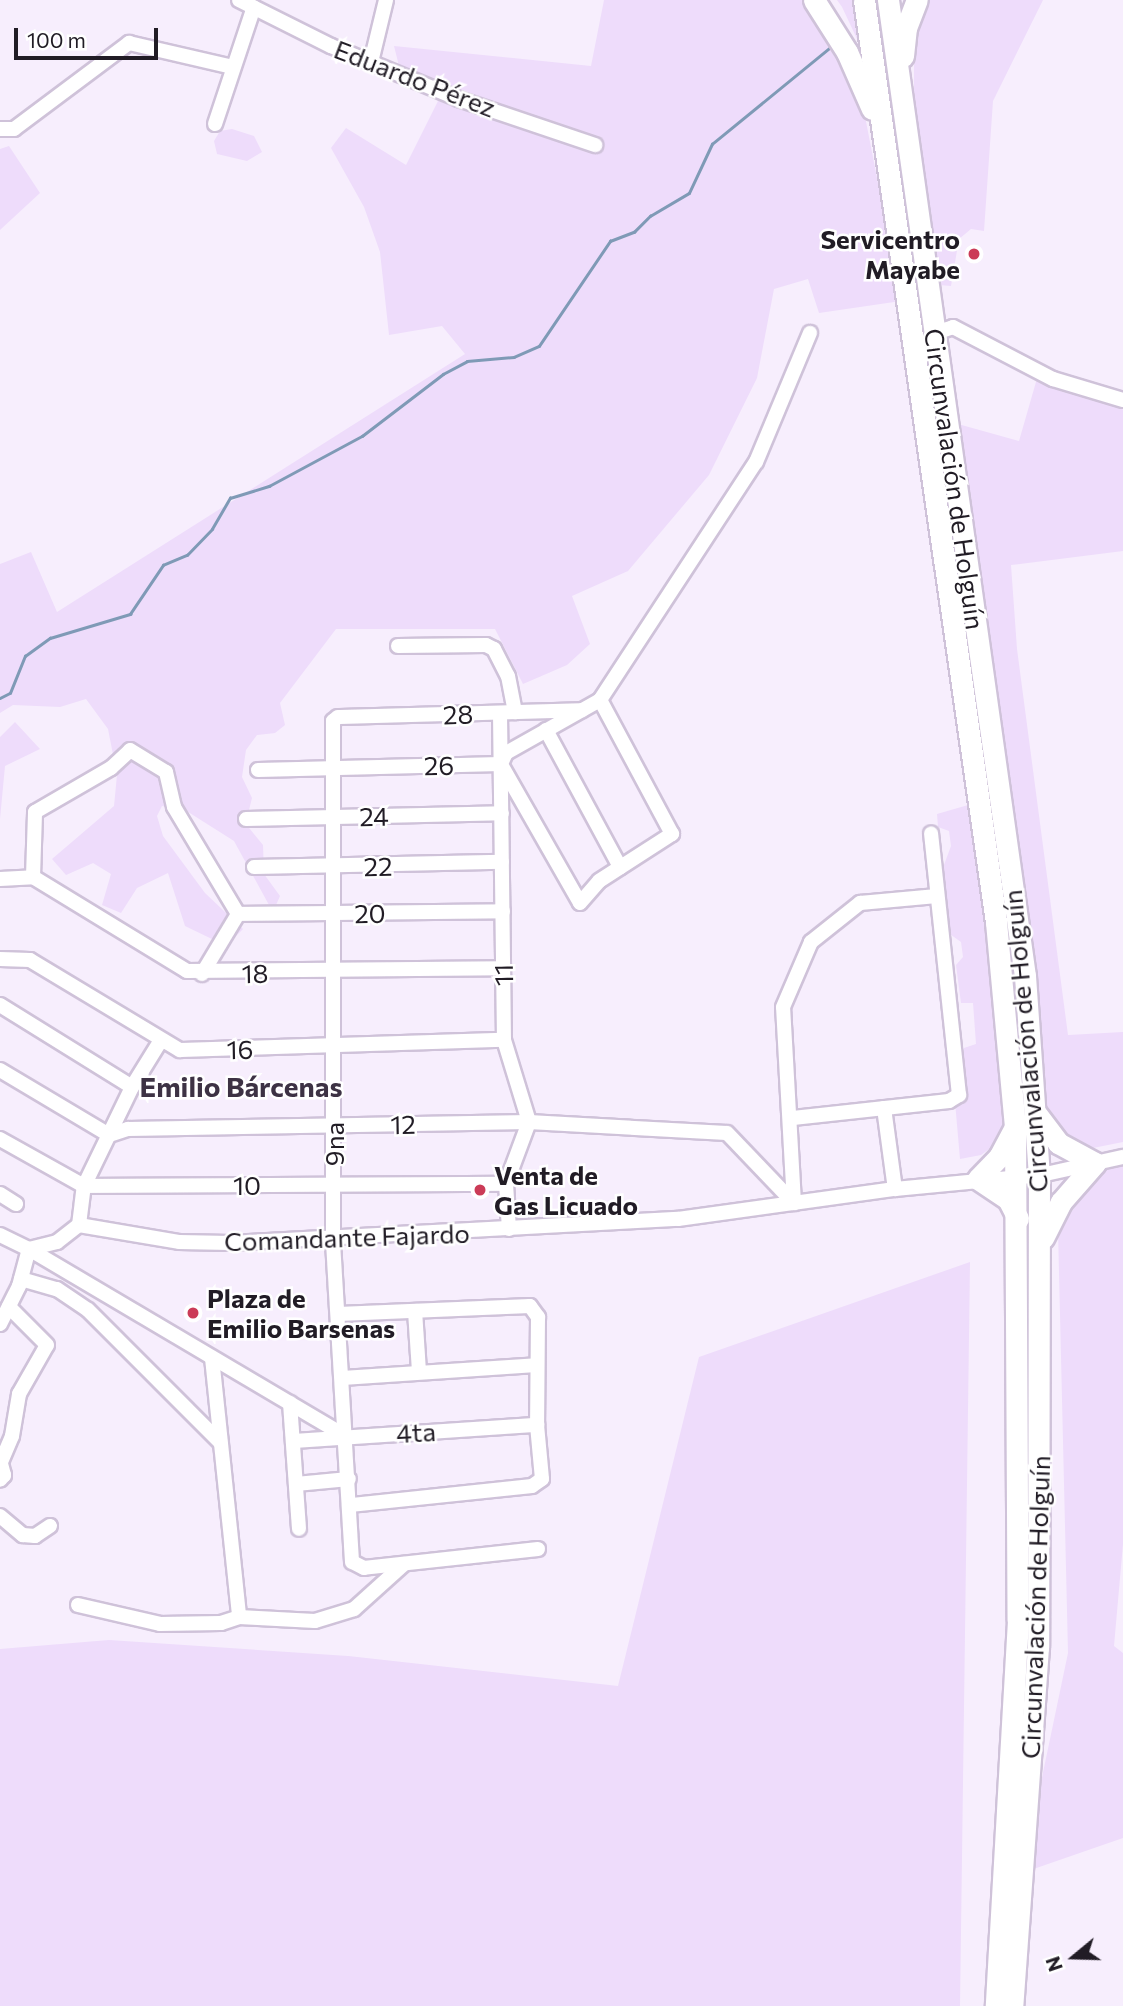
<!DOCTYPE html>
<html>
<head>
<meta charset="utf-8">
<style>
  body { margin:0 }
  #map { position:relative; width:1123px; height:2006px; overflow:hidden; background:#f7eefd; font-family:Commissioner,sans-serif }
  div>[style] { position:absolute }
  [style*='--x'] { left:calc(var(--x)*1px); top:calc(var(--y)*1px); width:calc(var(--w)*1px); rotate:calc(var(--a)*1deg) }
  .green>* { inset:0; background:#eedcfb }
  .stream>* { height:2.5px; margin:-1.25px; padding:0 1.25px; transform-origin:1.25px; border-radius:1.25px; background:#7f9ab6 }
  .roads { filter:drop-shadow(2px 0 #cfc2d9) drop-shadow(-2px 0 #cfc2d9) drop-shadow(0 2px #cfc2d9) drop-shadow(0 -2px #cfc2d9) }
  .minor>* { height:14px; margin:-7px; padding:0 7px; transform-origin:7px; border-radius:7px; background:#fff }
  .highway>* { height:21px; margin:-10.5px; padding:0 10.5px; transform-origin:10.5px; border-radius:10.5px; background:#fff }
  .dots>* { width:19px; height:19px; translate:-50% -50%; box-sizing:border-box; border:4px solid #fff; border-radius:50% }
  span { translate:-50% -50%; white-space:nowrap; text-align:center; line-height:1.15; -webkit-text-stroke:5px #fff; paint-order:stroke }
  .street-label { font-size:26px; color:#211c25 }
  .poi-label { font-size:26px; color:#211c25; font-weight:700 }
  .right { translate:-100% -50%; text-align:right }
  .left { translate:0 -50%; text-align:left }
  .neighbourhood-label { font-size:28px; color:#3d3244; font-weight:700 }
  .north { position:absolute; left:1039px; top:1922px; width:70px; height:70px; -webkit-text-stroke:5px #fff; paint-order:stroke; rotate:251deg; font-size:19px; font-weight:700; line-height:28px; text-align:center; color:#211c25 }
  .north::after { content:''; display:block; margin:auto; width:24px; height:32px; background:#211c25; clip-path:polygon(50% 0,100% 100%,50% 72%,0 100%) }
  .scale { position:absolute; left:14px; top:28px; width:144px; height:32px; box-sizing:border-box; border:4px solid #211c25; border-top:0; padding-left:9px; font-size:21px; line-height:24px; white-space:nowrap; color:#211c25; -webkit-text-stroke:5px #fff; paint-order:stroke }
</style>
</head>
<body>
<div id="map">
  <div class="green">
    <i style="clip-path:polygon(604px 0,802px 0,863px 106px,901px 301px,819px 313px,808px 279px,774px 289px,757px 378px,709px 475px,628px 571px,572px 596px,590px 644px,567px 665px,523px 684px,495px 629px,336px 629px,280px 703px,285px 725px,275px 733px,257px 735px,246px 750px,242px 777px,252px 798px,248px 814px,241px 818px,263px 845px,264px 874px,280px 896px,276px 905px,269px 905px,234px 841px,185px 810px,162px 806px,157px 816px,163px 836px,205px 893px,243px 929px,231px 941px,214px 940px,185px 926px,168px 873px,137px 888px,121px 913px,102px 905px,111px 874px,93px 863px,66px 875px,52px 859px,114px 806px,117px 775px,108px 729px,86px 699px,60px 707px,13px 705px,0 713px,0 564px,31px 552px,57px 612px,465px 354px,442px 326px,389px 335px,380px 252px,364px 207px,331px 148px,346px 128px,406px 165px,438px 101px,399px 66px,394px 46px,591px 66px)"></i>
    <i style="clip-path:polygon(837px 0,859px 0,866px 58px,842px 7px)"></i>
    <i style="clip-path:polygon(874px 0,879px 0,1024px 1039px,1028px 1156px,1016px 1007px)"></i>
    <i style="clip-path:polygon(924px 0,1043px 0,993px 101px,984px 231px,971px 229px,959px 239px,951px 286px,939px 285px,914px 112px,914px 36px)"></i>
    <i style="clip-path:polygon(232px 129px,254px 136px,262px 152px,247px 161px,217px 154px,214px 141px,220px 131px)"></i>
    <i style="clip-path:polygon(9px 146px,40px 193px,0 230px,0 149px)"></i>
    <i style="clip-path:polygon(1038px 375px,1119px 400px,1123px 410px,1123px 551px,1011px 565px,1017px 649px,1068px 1035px,1123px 1032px,1123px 1142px,1093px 1148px,1064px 1134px,1043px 1101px,958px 424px,1019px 441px)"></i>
    <i style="clip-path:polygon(15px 722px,40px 749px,5px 766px,0 819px,0 737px)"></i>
    <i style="clip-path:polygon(975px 803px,1007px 1127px,996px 1144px,981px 1155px,960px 1159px,955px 1102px,964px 1048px,976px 1044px,973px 1003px,961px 1003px,956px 965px,963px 957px,961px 942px,947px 932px,941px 873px,951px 846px,949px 831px,938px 827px,937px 814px)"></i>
    <i style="clip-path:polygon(1123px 1164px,1123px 1544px,1114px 1646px,1123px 1653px,1123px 1838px,1022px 1873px,1068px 1653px,1058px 1230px,1103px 1169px)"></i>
    <i style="clip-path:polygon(970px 1262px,960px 2006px,0 2006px,0 1649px,109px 1640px,348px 1656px,618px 1686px,699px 1357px)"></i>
  </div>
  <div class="stream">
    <i style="--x:0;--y:698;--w:11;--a:-27"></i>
    <i style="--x:10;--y:693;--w:40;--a:-68"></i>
    <i style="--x:25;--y:656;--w:31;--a:-36"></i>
    <i style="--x:50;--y:638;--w:84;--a:-16.7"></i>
    <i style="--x:130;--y:614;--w:59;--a:-56"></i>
    <i style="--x:163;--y:565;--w:26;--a:-23"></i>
    <i style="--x:187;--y:555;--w:36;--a:-46"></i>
    <i style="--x:212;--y:529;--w:36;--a:-60"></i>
    <i style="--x:230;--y:498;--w:41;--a:-17.1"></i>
    <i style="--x:269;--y:486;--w:106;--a:-28.3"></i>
    <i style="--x:362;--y:436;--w:102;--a:-37.4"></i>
    <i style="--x:443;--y:374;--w:27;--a:-28"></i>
    <i style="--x:467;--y:361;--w:47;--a:-4.9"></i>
    <i style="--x:514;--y:357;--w:27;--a:-24"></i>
    <i style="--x:539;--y:346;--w:127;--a:-55.9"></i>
    <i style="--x:610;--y:241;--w:26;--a:-21"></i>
    <i style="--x:634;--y:232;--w:23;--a:-45"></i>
    <i style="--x:650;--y:216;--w:45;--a:-30.5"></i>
    <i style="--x:689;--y:193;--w:54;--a:-64.9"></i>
    <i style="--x:712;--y:144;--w:156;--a:-39.3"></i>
  </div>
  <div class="roads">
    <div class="minor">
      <i style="--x:239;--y:0;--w:103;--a:26.6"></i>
      <i style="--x:331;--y:46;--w:139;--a:22.5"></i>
      <i style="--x:459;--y:99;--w:144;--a:18.7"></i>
      <i style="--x:371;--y:62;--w:64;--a:-76.4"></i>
      <i style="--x:215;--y:124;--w:123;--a:-71.6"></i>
      <i style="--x:0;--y:129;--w:14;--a:0"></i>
      <i style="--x:14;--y:129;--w:144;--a:-36.8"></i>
      <i style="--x:129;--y:43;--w:107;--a:13"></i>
      <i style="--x:935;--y:333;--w:19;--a:-18"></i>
      <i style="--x:953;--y:327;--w:113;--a:27.5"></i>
      <i style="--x:1053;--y:379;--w:73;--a:16.7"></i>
      <i style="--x:398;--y:646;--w:88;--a:-0.7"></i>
      <i style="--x:486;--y:645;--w:9;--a:27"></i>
      <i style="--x:494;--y:649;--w:30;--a:63"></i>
      <i style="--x:508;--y:676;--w:37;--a:79"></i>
      <i style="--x:500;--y:713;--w:327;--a:89.3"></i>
      <i style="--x:504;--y:1040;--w:86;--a:73"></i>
      <i style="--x:529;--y:1122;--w:66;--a:110.4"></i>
      <i style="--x:506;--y:1184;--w:45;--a:86.2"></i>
      <i style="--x:546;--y:730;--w:156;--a:61.6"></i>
      <i style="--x:501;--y:764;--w:12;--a:-66"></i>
      <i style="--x:506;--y:753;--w:108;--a:-29.4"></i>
      <i style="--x:600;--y:700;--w:285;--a:-56.8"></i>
      <i style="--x:756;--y:462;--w:140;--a:-67.3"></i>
      <i style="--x:503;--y:768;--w:155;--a:60.3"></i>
      <i style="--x:580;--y:903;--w:29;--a:-49"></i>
      <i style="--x:599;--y:881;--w:87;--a:-32.8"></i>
      <i style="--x:672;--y:834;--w:152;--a:-118.2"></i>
      <i style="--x:258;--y:770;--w:243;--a:-1.4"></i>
      <i style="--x:246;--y:819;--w:256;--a:-1.3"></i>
      <i style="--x:254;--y:867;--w:248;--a:-1.2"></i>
      <i style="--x:33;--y:877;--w:180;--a:31.4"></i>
      <i style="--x:187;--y:971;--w:316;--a:-0.5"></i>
      <i style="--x:33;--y:877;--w:65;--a:-88.2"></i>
      <i style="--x:35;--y:812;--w:88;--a:-30.1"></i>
      <i style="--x:111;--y:768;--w:26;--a:-43"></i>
      <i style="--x:130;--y:750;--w:42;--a:31.4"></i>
      <i style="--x:166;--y:772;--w:36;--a:77"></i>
      <i style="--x:174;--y:807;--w:125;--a:59.1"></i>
      <i style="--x:0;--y:879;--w:33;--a:-3"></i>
      <i style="--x:238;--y:914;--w:265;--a:-0.6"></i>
      <i style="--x:0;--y:959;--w:30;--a:2"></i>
      <i style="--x:30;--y:960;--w:175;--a:31"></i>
      <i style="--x:180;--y:1050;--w:324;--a:-1.8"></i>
      <i style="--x:202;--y:974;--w:70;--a:-59"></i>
      <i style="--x:0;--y:1005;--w:155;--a:31.8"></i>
      <i style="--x:0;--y:1070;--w:127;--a:30.8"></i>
      <i style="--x:109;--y:1135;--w:20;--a:-18"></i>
      <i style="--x:128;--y:1129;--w:401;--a:-1"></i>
      <i style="--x:529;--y:1122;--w:198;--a:3.2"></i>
      <i style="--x:727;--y:1133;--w:97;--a:46.3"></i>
      <i style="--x:884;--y:1108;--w:82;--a:82.3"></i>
      <i style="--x:793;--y:1118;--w:157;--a:-6.2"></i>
      <i style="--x:949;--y:1101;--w:12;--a:-31"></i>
      <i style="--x:959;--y:1095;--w:263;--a:-96.1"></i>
      <i style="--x:0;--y:1139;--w:96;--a:29.2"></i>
      <i style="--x:84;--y:1186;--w:422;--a:-0.3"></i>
      <i style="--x:0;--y:1194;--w:19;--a:32"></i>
      <i style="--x:794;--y:1203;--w:196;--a:-93.2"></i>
      <i style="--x:783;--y:1007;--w:71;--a:-66.7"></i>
      <i style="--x:811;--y:942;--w:63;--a:-38.5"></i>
      <i style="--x:860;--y:903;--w:77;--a:-5.2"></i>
      <i style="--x:79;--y:1225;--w:39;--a:-83"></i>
      <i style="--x:84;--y:1186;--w:110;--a:-64.1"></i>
      <i style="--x:132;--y:1087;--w:55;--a:-58.3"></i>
      <i style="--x:0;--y:1235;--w:32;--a:26"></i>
      <i style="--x:29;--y:1249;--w:29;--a:-14"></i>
      <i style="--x:57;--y:1242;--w:28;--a:-38"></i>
      <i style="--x:79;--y:1225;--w:101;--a:9.6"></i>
      <i style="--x:179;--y:1242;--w:51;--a:1.1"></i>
      <i style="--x:230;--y:1243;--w:449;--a:-3.1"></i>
      <i style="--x:678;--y:1219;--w:219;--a:-7.9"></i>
      <i style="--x:895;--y:1189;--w:147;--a:-5.5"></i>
      <i style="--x:1041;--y:1175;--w:84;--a:-12.4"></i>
      <i style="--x:21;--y:1279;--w:37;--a:16"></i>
      <i style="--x:57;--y:1289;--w:37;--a:34"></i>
      <i style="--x:88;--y:1310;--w:187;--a:45"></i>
      <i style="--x:415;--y:1311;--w:61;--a:86.2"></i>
      <i style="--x:338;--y:1314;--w:192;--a:-2.4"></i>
      <i style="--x:530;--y:1306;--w:14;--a:54"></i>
      <i style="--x:538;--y:1317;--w:108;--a:90.5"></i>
      <i style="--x:537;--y:1425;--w:54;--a:84.7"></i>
      <i style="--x:542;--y:1479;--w:12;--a:145"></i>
      <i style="--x:532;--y:1486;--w:183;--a:174"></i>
      <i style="--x:0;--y:1324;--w:42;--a:-63.4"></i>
      <i style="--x:19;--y:1286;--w:38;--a:-75"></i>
      <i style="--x:29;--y:1249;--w:369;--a:30.6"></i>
      <i style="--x:212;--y:1358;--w:260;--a:84"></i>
      <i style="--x:342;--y:1378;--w:195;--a:-3.8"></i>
      <i style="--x:290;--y:1403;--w:126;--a:85.9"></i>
      <i style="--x:294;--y:1441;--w:244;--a:-3.8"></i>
      <i style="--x:0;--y:1460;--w:16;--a:75"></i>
      <i style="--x:4;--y:1475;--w:6;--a:129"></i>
      <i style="--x:1;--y:1462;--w:28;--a:-67"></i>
      <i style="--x:12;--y:1436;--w:43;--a:-80.5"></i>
      <i style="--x:19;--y:1394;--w:56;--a:-60.3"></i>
      <i style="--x:47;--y:1345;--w:54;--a:-135"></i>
      <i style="--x:296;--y:1484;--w:53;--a:-5.4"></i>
      <i style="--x:0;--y:1516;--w:30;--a:40"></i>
      <i style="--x:23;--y:1535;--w:12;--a:5"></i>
      <i style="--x:35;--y:1536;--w:18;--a:-34"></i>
      <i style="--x:538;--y:1549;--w:175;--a:173.8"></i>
      <i style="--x:364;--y:1568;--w:13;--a:-153"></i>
      <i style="--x:352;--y:1562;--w:324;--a:-93.4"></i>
      <i style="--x:333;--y:1239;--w:518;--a:-90"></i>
      <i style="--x:333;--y:721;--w:6;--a:-39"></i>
      <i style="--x:338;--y:717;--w:244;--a:-1.6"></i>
      <i style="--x:78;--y:1605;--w:84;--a:13"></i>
      <i style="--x:160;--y:1624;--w:61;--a:-0.9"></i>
      <i style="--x:221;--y:1623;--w:19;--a:-18"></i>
      <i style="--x:239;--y:1617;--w:76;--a:3"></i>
      <i style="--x:315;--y:1621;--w:41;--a:-17.1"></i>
      <i style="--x:354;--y:1609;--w:67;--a:-42"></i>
    </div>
    <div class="highway">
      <i style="--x:814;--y:0;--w:62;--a:57.6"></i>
      <i style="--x:847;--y:52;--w:62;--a:66.3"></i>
      <i style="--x:864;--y:0;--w:931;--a:81.85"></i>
      <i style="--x:996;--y:922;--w:206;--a:84.7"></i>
      <i style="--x:1015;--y:1127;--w:493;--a:89.7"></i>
      <i style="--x:1018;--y:1620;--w:387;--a:93.3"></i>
      <i style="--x:888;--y:0;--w:986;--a:82.01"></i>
      <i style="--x:1025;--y:976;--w:198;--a:86"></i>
      <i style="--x:1039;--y:1174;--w:473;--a:90.1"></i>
      <i style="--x:1038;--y:1647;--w:360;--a:94.1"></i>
      <i style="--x:903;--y:56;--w:28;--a:-84"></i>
      <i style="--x:906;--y:28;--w:30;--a:-69"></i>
      <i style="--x:1035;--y:1112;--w:39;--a:53"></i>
      <i style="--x:1058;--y:1143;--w:42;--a:28.4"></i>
      <i style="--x:1095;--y:1163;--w:52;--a:131.1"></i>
      <i style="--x:1061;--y:1202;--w:40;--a:116.6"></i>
      <i style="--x:1014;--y:1129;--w:32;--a:118"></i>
      <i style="--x:999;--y:1157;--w:30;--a:134"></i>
      <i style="--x:978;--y:1179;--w:36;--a:34"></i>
      <i style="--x:1008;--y:1199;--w:22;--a:63"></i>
    </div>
  </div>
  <div class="dots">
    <i style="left:974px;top:254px;background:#cb3b57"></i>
    <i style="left:480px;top:1190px;background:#cb3b57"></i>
    <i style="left:193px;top:1313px;background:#cb3b57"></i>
  </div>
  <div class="street-label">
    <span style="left:415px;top:78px;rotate:21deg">Eduardo Pérez</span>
    <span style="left:955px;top:479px;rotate:82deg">Circunvalación de Holguín</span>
    <span style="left:458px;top:714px;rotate:-2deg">28</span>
    <span style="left:439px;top:765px;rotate:-1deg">26</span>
    <span style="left:374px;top:816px;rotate:-1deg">24</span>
    <span style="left:378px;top:866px;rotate:-1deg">22</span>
    <span style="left:370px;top:913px;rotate:-1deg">20</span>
    <span style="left:255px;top:973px;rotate:-1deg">18</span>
    <span style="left:503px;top:975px;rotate:-91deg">11</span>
    <span style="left:1025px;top:1041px;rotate:-95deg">Circunvalación de Holguín</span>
    <span style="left:240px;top:1049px;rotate:-1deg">16</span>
    <span style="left:403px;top:1124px;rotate:-1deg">12</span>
    <span style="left:334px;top:1144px;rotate:-90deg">9na</span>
    <span style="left:247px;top:1185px">10</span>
    <span style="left:347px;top:1237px;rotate:-2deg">Comandante Fajardo</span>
    <span style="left:416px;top:1432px;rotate:-3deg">4ta</span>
    <span style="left:1035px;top:1607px;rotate:-88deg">Circunvalación de Holguín</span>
  </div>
  <div class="poi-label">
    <span class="right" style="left:960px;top:254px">Servicentro<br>Mayabe</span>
    <span class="left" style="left:494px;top:1190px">Venta de<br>Gas Licuado</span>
    <span class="left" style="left:207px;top:1313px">Plaza de<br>Emilio Barsenas</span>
  </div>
  <div class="neighbourhood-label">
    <span style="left:241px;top:1086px">Emilio Bárcenas</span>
  </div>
  <div class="north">N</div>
  <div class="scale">100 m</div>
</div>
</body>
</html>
